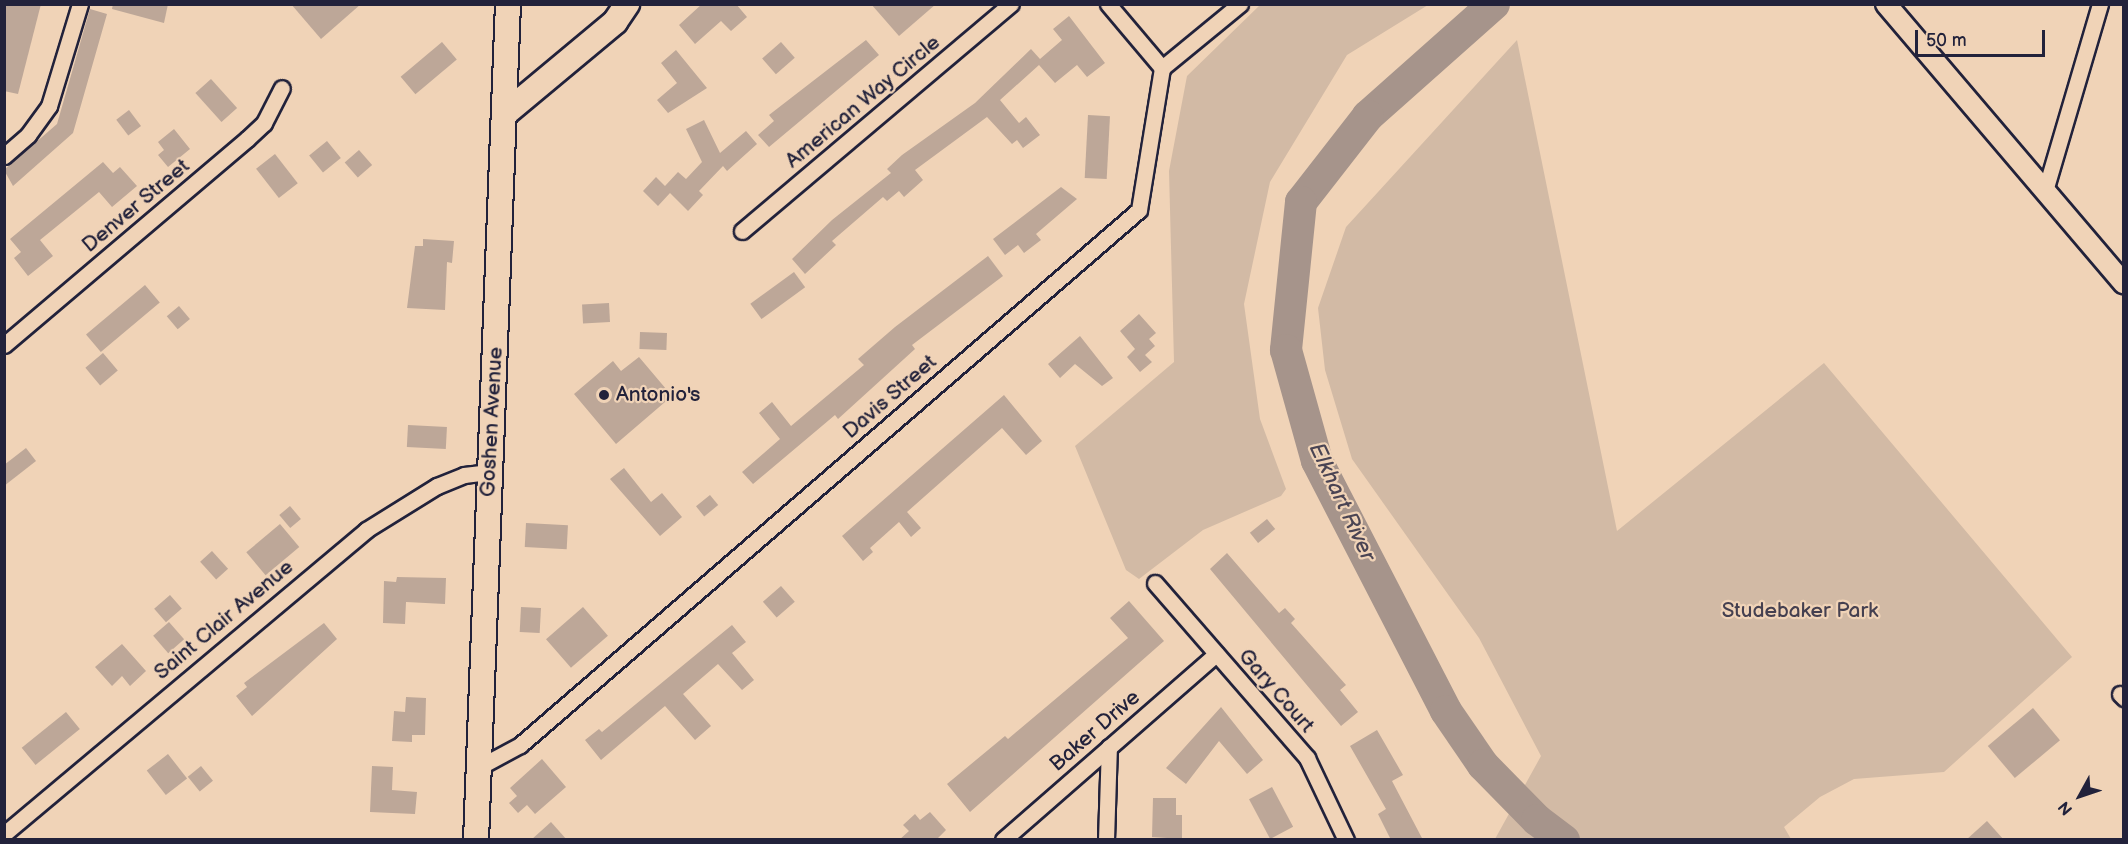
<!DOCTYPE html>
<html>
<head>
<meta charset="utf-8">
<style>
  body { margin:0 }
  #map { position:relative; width:2128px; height:844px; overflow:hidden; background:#f0d3b7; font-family:"Balsamiq Sans",sans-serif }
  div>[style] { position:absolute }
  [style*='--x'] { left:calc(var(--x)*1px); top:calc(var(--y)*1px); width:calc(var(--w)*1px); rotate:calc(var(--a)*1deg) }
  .green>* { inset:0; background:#d2baa5 }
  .river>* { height:32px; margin:-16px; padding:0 16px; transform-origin:16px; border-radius:16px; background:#a6948b }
  .building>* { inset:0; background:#bda798; transform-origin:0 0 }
  .roads { filter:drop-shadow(2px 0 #22223b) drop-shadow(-2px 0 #22223b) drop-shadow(0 2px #22223b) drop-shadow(0 -2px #22223b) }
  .minor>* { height:15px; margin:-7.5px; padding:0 7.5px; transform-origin:7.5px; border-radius:7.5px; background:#f0d3b7 }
  .tertiary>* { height:20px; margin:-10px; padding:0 10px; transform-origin:10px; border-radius:10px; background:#f0d3b7 }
  .primary>* { height:24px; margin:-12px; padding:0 12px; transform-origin:12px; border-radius:12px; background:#f0d3b7 }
  .dots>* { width:16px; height:16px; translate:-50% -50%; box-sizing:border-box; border:3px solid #f0d3b7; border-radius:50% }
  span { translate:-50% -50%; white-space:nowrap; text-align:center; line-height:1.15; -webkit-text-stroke:4.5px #f0d3b7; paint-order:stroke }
  .street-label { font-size:21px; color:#22223b }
  .poi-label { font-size:21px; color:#22223b }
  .left { translate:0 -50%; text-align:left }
  .park-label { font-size:21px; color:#454050 }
  .water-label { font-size:22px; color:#4a4453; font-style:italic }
  .frame { position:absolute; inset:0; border:6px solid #22223b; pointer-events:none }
  .north { position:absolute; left:2050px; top:766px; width:60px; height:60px; -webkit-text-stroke:4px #f0d3b7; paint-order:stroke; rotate:230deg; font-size:16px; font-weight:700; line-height:24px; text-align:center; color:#22223b }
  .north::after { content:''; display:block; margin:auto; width:21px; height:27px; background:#22223b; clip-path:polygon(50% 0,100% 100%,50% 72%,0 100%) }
  .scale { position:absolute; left:1915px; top:30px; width:130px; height:27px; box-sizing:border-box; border:3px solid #22223b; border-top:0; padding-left:8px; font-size:18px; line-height:21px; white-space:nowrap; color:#22223b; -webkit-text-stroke:4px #f0d3b7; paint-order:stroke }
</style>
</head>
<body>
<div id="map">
  <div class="green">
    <i style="clip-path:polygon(1260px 5px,1428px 5px,1347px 55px,1270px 182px,1244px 304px,1260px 419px,1286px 489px,1281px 496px,1203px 530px,1139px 579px,1126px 570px,1075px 446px,1174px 362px,1169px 171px,1187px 76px)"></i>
    <i style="clip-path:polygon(1517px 40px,1617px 531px,1824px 363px,2072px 657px,1944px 772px,1854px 779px,1820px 797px,1784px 827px,1791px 839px,1495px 839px,1541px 756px,1479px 638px,1352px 459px,1325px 370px,1318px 308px,1346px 227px)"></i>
  </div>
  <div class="river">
    <i style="--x:1494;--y:4;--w:169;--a:138.4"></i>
    <i style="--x:1368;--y:116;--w:109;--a:127.9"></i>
    <i style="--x:1301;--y:202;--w:149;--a:95.8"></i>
    <i style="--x:1286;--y:350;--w:115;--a:74.4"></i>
    <i style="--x:1317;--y:461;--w:281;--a:62.7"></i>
    <i style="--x:1446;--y:711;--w:65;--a:55.6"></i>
    <i style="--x:1483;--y:765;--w:77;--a:45.5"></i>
    <i style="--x:1537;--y:820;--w:34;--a:37"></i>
  </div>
  <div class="building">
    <i style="clip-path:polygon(4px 4px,41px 4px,18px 94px,4px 91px)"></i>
    <i style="clip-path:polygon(113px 4px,168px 4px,164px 23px,112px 9px)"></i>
    <i style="clip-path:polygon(291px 4px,361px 4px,321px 39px)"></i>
    <i style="clip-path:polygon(702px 4px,736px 4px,747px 17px,731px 31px,721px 21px,695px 44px,679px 25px)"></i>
    <i style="clip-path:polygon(871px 4px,936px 4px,899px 36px)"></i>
    <i style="clip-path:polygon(90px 9px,107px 14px,73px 133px,13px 186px,4px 170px,57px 124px)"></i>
    <i style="clip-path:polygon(1069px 16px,1105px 63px,1087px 77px,1077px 65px,1055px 83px,1039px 65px,1000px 100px,1019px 123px,1026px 117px,1040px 135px,1023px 148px,1017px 140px,1012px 144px,987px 117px,915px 170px,923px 180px,904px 197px,899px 191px,887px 201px,883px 197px,832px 241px,836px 245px,805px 274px,792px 259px,832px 220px,891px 173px,887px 169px,902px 155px,975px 103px,1031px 49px,1040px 59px,1062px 40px,1053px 29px)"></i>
    <i style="clip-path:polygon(866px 40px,879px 55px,769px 147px,758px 135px,774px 121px,769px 115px)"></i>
    <i style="left:442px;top:42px;width:23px;height:54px;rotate:50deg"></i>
    <i style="left:781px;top:42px;width:21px;height:25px;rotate:49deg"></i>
    <i style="clip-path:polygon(676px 50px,707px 88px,668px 113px,657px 100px,677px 83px,661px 63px)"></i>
    <i style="left:211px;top:79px;width:39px;height:21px;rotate:48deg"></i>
    <i style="left:129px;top:110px;width:20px;height:16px;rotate:53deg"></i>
    <i style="left:1088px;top:115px;width:22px;height:63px;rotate:3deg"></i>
    <i style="clip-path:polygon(704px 120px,720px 153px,746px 131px,757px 144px,727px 171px,723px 166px,699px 191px,703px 195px,688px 211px,670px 193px,658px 206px,643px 191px,656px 177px,665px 186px,678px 172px,686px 179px,702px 162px,686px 129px)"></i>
    <i style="clip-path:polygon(174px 129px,190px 149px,168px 167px,158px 155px,164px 150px,158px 142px)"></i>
    <i style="left:327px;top:141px;width:22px;height:23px;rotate:51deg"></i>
    <i style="left:359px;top:150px;width:20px;height:19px;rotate:49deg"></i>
    <i style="left:275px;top:154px;width:37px;height:24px;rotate:52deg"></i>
    <i style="clip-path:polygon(103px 162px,113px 173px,120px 167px,137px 186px,112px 207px,99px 192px,40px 240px,53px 256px,28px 276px,14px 258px,21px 252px,10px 239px)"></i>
    <i style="clip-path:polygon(1061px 187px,1077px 199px,1036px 234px,1041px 240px,1024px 253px,1018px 245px,1005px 255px,993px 239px)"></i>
    <i style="clip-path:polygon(423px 239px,454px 241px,452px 263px,447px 262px,445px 310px,407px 308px,415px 246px,423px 246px)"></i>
    <i style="clip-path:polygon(988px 256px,1003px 276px,912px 345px,915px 349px,838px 419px,835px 415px,753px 484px,742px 472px,780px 439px,759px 413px,772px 402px,791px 426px,864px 365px,858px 359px,895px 327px)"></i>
    <i style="left:794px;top:272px;width:19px;height:54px;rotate:54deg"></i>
    <i style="left:145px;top:285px;width:23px;height:77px;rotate:50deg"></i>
    <i style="left:609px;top:303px;width:19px;height:27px;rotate:87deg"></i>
    <i style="left:179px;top:306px;width:17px;height:16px;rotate:50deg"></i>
    <i style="clip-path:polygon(1139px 314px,1156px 333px,1149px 339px,1155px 346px,1145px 355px,1152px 362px,1140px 372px,1127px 357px,1135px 349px,1120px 331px)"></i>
    <i style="left:640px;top:332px;width:27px;height:17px;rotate:2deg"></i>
    <i style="clip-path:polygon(1080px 336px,1113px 378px,1102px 386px,1075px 364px,1060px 378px,1048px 364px)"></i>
    <i style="left:103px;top:353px;width:23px;height:23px;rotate:50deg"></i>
    <i style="clip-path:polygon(639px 357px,672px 396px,616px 444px,574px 394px,613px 361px,621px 371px)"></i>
    <i style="clip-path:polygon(1004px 395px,1042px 441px,1026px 455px,1002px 428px,907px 512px,921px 528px,911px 537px,899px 522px,870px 548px,873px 552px,863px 561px,842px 536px)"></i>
    <i style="left:408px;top:425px;width:39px;height:22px;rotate:3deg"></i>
    <i style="clip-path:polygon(26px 448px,36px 461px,4px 486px,4px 465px)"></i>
    <i style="clip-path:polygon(624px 468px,651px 502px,662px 493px,682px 517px,660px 536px,610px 479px)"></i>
    <i style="left:710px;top:495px;width:13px;height:18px;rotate:51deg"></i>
    <i style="left:290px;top:506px;width:17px;height:14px;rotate:50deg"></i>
    <i style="left:1267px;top:519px;width:13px;height:22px;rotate:51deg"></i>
    <i style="left:526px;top:523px;width:42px;height:24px;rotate:3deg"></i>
    <i style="left:280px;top:524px;width:30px;height:44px;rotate:50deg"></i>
    <i style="left:212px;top:551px;width:24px;height:16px;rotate:48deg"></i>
    <i style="clip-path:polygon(1227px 553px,1279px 613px,1285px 608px,1295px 619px,1291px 623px,1346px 685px,1340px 690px,1358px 712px,1341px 726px,1210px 569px)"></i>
    <i style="clip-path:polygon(397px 577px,446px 578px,445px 604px,406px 602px,405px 624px,383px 623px,384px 581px,396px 582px)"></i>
    <i style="left:781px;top:586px;width:21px;height:24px;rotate:49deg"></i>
    <i style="left:170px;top:595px;width:18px;height:21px;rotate:49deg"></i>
    <i style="clip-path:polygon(1129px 601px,1164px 641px,970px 812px,947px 784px,1005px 736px,1008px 739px,1128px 638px,1110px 618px)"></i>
    <i style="left:521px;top:607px;width:20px;height:25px;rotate:3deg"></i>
    <i style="left:583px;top:607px;width:38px;height:49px;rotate:49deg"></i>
    <i style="left:169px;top:622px;width:23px;height:21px;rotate:49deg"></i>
    <i style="clip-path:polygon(324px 623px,337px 639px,252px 716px,236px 696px,247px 687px,244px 683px)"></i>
    <i style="clip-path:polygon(732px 625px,746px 642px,732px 653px,754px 680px,742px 690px,718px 664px,683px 694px,711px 726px,695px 740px,665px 706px,601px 760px,585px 740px,599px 729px,602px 732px)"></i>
    <i style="clip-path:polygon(122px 644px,146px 671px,130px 686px,122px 676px,112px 686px,95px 667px)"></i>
    <i style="clip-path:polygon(406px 697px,426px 698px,425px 735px,412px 735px,412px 742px,392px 741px,394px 711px,405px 712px)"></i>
    <i style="clip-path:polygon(1221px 707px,1263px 760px,1247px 774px,1219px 741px,1186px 784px,1166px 768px)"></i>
    <i style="left:2033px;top:708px;width:42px;height:59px;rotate:50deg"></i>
    <i style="left:66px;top:712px;width:22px;height:57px;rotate:51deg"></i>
    <i style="clip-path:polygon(1377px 730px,1403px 775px,1392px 781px,1423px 840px,1391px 840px,1378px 814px,1386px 809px,1350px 746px)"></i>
    <i style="left:168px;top:754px;width:31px;height:27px;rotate:52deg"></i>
    <i style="clip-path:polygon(542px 759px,566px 787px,535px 814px,527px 805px,518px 813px,509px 803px,517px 796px,510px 788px)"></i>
    <i style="left:201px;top:766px;width:19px;height:17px;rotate:51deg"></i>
    <i style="clip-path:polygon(372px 766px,393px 767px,392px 790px,417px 792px,415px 814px,370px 812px)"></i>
    <i style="left:1272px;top:787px;width:45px;height:26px;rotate:62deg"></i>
    <i style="clip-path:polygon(1153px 798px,1176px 798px,1176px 815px,1182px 815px,1182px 839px,1152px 837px)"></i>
    <i style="clip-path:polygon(930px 812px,946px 830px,936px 840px,899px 840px,909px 831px,903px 825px,915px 814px,920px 820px)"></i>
    <i style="clip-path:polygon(1987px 821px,2004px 840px,1966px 840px)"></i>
    <i style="clip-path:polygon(551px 822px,567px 840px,531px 840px)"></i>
  </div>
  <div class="roads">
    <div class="minor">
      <i style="--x:1108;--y:4;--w:84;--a:49.8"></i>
      <i style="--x:4;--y:156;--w:32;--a:-41"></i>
      <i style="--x:28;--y:135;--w:36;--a:-54"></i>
      <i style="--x:49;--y:106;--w:107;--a:-73.1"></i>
      <i style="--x:2045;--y:191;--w:195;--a:-73.6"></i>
      <i style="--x:742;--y:231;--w:352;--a:-40.2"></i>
      <i style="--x:4;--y:345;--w:319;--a:-40.3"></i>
      <i style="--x:247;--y:139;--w:23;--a:-43"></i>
      <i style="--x:264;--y:123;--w:39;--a:-63"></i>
      <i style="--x:1155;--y:583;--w:232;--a:49"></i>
      <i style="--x:1307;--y:758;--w:91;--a:64.6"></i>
      <i style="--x:2120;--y:694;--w:6;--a:45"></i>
      <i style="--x:479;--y:767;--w:47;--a:-28.2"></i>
      <i style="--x:520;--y:745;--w:818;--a:-40.84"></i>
      <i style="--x:1139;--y:210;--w:144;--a:-80.8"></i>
      <i style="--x:1162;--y:68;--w:101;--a:-39.4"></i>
      <i style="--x:4;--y:834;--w:473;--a:-40"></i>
      <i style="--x:366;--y:530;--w:84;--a:-31.8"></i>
      <i style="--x:437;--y:486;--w:29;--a:-22"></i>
      <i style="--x:464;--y:475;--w:26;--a:-7"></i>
      <i style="--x:1003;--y:840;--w:283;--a:-41.1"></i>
      <i style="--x:1106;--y:840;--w:93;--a:-88.2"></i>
    </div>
    <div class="tertiary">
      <i style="--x:1886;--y:4;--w:367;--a:49.6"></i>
    </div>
    <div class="primary">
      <i style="--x:507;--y:112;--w:141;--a:-39.8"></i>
      <i style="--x:615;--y:22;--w:22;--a:-56"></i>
      <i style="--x:476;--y:840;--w:837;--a:-87.81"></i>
    </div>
  </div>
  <div class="dots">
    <i style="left:604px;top:395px;background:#22223b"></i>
  </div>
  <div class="street-label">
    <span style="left:863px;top:102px;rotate:-40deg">American Way Circle</span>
    <span style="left:136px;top:206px;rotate:-40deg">Denver Street</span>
    <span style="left:890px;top:397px;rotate:-41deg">Davis Street</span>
    <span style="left:492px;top:422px;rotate:-87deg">Goshen Avenue</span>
    <span style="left:224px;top:620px;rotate:-40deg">Saint Clair Avenue</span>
    <span style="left:1276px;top:691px;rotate:49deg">Gary Court</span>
    <span style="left:1095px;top:731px;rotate:-41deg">Baker Drive</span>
  </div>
  <div class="poi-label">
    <span class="left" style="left:616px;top:395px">Antonio's</span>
  </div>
  <div class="park-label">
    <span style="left:1800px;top:611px">Studebaker Park</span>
  </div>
  <div class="water-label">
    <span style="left:1342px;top:502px;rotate:65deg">Elkhart River</span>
  </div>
  <div class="frame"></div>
  <div class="north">N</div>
  <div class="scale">50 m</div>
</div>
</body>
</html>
